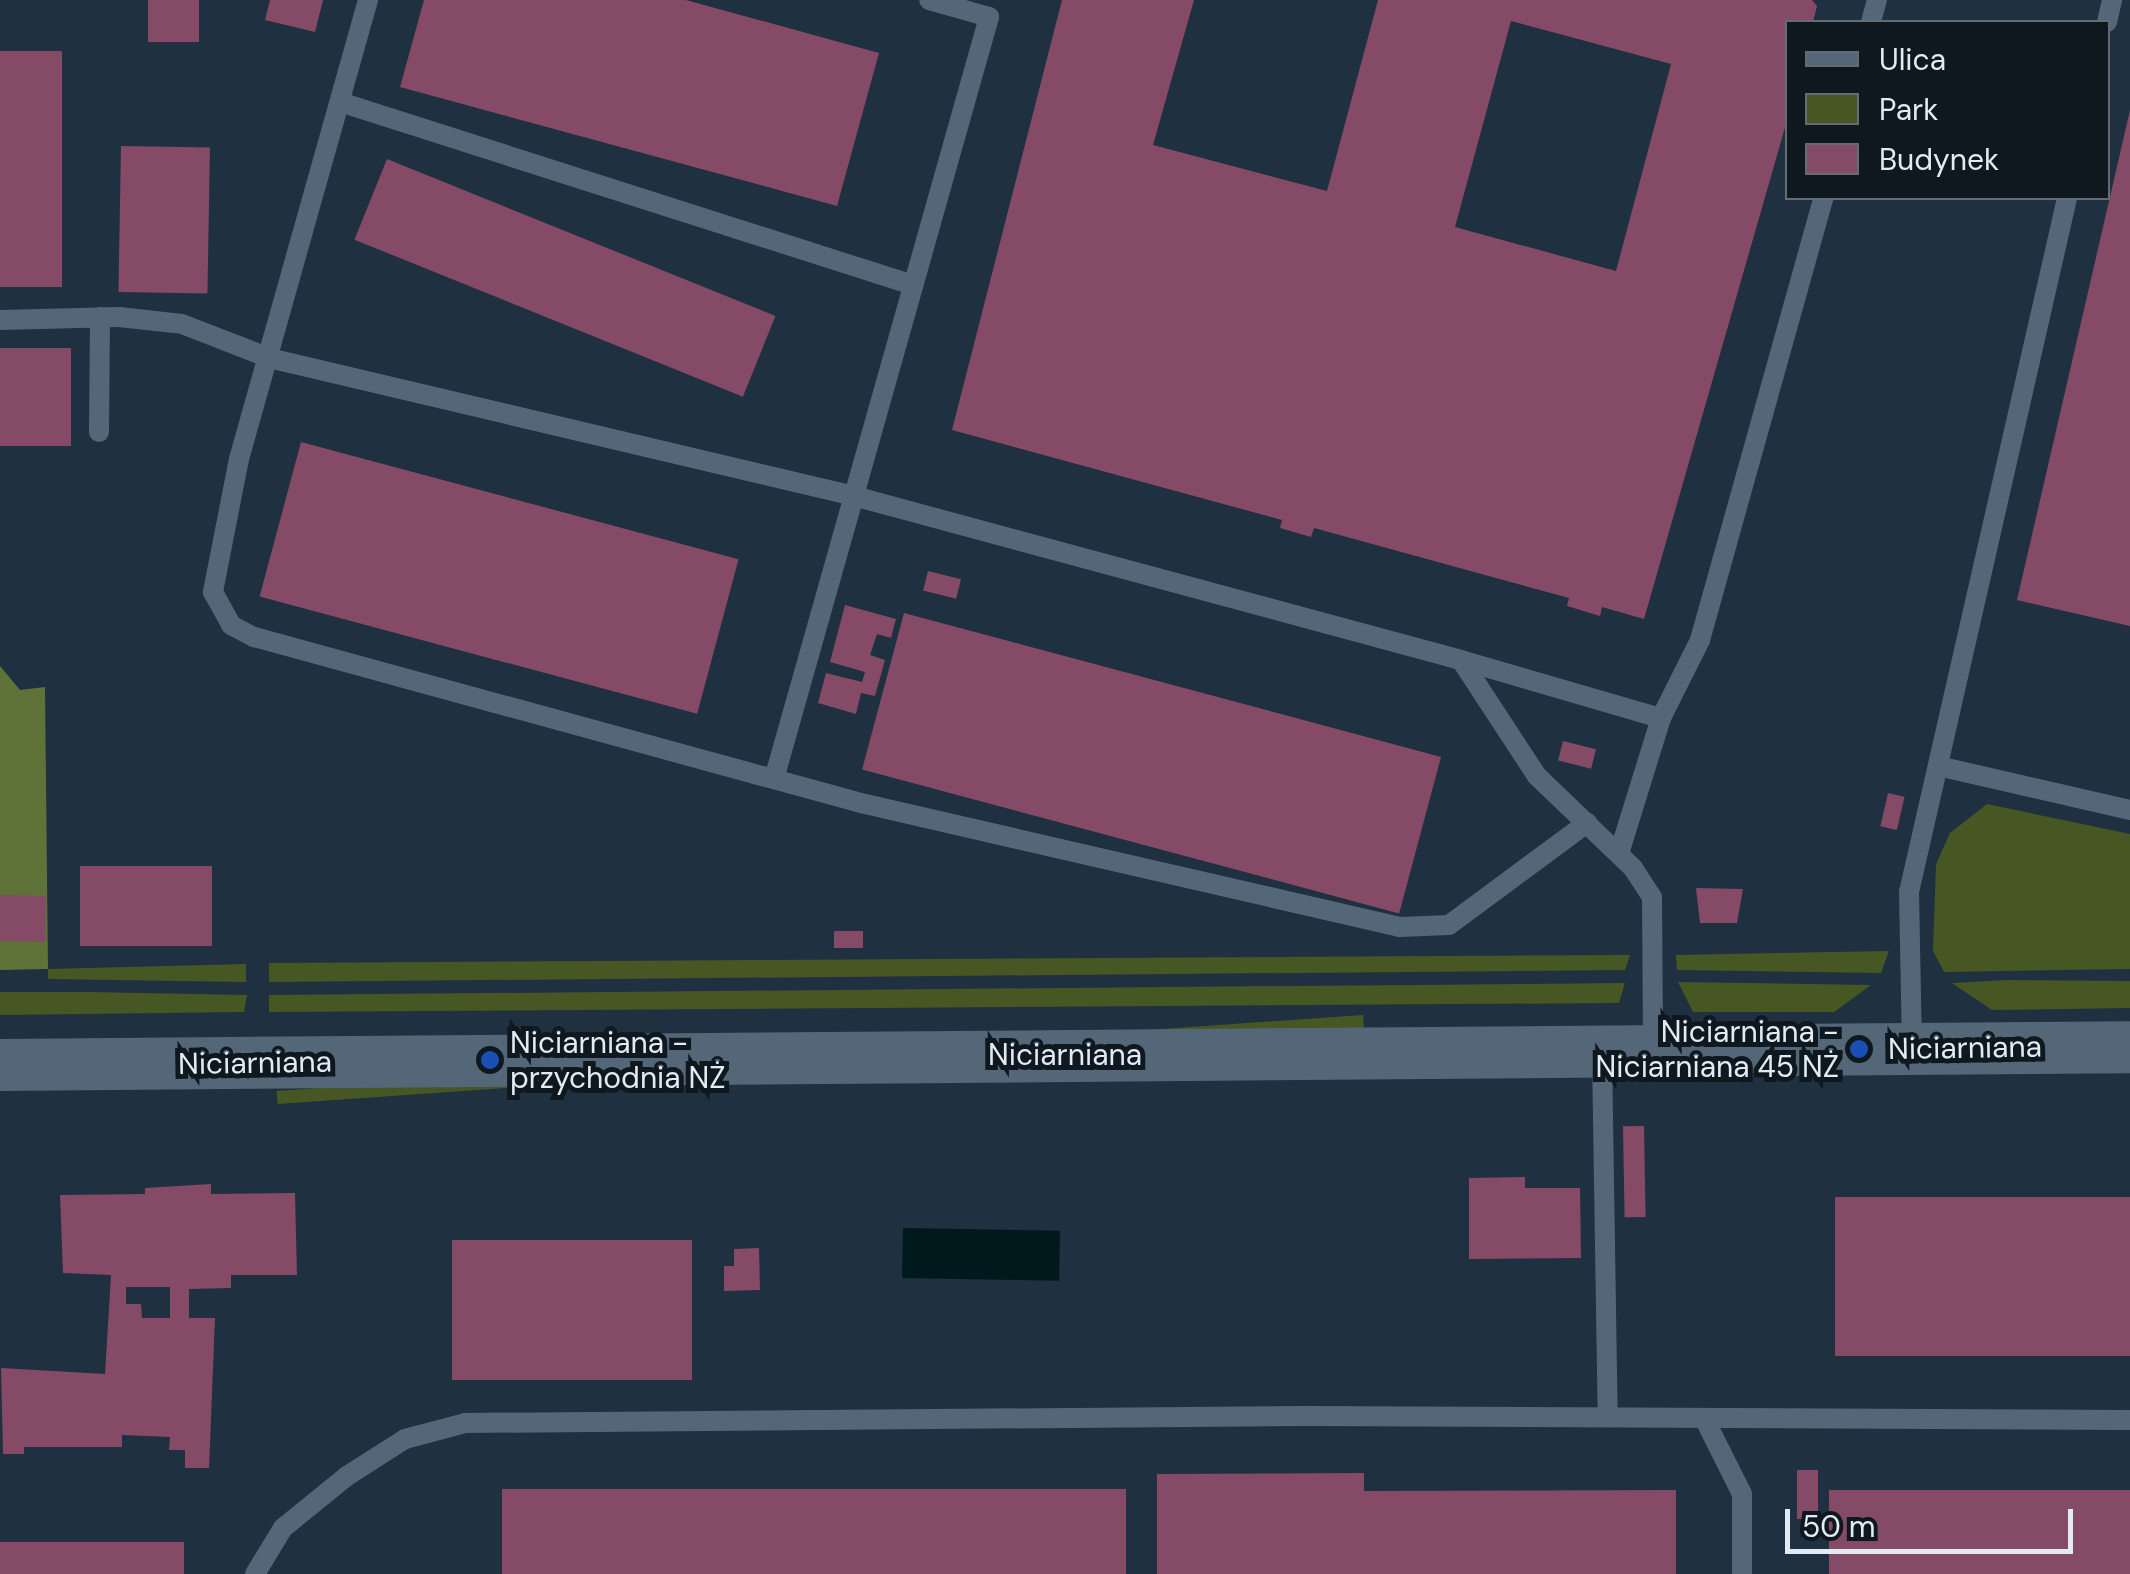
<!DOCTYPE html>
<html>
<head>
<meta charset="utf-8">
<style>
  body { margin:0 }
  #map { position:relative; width:2130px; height:1574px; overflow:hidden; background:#1f3040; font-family:"DM Sans",sans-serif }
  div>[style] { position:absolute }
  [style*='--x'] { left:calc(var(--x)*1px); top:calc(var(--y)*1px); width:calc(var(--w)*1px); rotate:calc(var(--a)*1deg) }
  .green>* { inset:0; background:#475723; transform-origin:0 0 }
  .forest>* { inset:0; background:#5f7237 }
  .water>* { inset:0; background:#00191d; transform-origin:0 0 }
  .building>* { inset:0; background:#854a65; transform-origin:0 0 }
  .service>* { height:20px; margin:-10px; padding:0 10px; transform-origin:10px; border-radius:10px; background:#546779 }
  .tertiary>* { height:52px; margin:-26px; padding:0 26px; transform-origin:26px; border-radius:26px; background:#546779 }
  .dots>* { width:28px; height:28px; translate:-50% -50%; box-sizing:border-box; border:5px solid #10181f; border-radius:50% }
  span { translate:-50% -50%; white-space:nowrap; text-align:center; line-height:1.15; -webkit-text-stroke:10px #10181f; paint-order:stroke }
  .poi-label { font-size:30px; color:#e0ebf5 }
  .right { translate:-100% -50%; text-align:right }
  .left { translate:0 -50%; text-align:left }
  .street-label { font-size:30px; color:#e0ebf5 }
  .legend { position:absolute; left:1785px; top:20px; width:325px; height:180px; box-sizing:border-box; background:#10181f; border:2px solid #636c75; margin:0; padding:12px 18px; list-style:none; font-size:30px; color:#e0ebf5 }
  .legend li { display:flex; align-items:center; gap:20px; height:50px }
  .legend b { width:50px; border:2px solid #636c75 }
  .scale { position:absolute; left:1785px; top:1509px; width:288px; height:45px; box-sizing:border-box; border:5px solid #e0ebf5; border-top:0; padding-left:12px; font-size:30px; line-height:35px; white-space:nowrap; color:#e0ebf5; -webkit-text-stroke:8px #10181f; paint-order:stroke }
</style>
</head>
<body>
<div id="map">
  <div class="green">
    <i style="clip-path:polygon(1987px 804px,2130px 834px,2130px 969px,1944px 972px,1933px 951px,1936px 864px,1950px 833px)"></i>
    <i style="clip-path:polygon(1889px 951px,1881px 973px,1677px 970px,1676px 955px)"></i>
    <i style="clip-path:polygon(1630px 955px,1625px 970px,269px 982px,269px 963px)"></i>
    <i style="clip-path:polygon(246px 964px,246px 982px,48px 979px,48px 969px)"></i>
    <i style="clip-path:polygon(2008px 980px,2130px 981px,2130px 1008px,1992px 1010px,1952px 983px)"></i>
    <i style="clip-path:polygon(1678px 982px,1871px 985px,1834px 1012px,1693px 1012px)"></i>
    <i style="clip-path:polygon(1625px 983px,1619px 1003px,269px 1012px,269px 995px)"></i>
    <i style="clip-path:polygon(0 992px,88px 992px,247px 995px,244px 1012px,0 1015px)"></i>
    <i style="left:1363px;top:1015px;width:13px;height:1089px;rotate:86deg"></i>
  </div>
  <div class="forest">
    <i style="clip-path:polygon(0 666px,20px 690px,45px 687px,48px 969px,0 970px)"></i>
  </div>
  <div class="water">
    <i style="left:903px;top:1228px;width:157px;height:50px;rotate:1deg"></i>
  </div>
  <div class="building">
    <i style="left:148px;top:0;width:51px;height:42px"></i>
    <i style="clip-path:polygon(270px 0,323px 0,315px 32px,265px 20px)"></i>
    <i style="clip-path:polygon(424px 0,686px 0,879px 53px,837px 206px,400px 87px)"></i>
    <i style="clip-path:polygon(evenodd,1062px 0,1194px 0,1153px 145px,1327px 191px,1378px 0,1812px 0,1817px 6px,1813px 22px,1788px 22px,1788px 117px,1644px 619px,1602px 607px,1600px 616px,1567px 606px,1569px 598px,1314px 528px,1311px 537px,1280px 528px,1282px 520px,952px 430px,1062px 0,1511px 21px,1671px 64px,1616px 271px,1455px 227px,1511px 21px)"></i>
    <i style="left:0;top:51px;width:62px;height:236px"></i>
    <i style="clip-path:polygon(2130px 110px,2130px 626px,2017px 600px)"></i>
    <i style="left:121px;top:146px;width:89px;height:146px;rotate:1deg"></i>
    <i style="left:387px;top:159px;width:419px;height:87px;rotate:22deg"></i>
    <i style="left:0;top:348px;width:71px;height:98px"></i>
    <i style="left:301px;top:442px;width:453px;height:160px;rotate:15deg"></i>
    <i style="left:928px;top:571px;width:34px;height:20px;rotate:14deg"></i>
    <i style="clip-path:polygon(845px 605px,896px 619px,891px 638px,877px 634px,870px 655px,885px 660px,875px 696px,861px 693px,856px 714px,818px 703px,826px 673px,862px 682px,865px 672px,830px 662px)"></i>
    <i style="left:904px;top:613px;width:556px;height:162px;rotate:15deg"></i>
    <i style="left:1563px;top:741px;width:34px;height:20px;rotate:14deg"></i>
    <i style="left:1888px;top:793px;width:17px;height:34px;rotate:13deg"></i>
    <i style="left:80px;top:866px;width:132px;height:80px"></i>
    <i style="clip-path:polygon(1696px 888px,1743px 889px,1737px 923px,1700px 923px)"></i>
    <i style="left:0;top:895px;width:46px;height:46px;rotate:1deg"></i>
    <i style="left:834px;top:931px;width:29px;height:17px"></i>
    <i style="left:1644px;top:1126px;width:91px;height:21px;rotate:89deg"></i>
    <i style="clip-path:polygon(1525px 1177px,1525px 1188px,1580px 1188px,1581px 1258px,1469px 1259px,1469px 1178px)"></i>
    <i style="clip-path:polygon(evenodd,211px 1184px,211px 1194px,295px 1193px,297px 1275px,231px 1275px,231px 1288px,189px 1289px,189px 1318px,215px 1318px,209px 1468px,185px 1468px,185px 1450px,169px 1450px,170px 1437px,122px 1435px,122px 1447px,24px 1447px,24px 1454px,3px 1454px,1px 1368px,105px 1374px,111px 1275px,63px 1273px,60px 1195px,145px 1194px,145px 1188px,211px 1184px,126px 1287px,170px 1287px,170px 1318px,142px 1318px,141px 1304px,126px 1304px,126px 1287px)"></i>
    <i style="left:2130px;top:1197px;width:159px;height:295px;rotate:90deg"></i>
    <i style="left:692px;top:1240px;width:140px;height:240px;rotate:90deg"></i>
    <i style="clip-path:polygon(759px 1248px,760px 1290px,724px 1291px,724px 1266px,734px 1266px,734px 1249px)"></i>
    <i style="left:1797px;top:1470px;width:21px;height:49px"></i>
    <i style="clip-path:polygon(1364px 1473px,1364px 1491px,1676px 1490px,1676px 1574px,1157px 1574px,1157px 1474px)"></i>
    <i style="left:502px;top:1489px;width:624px;height:85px"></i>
    <i style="left:2130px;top:1490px;width:84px;height:301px;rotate:90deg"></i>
    <i style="left:0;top:1542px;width:184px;height:32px"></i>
  </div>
  <div class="service">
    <i style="--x:368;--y:0;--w:477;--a:105.7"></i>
    <i style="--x:239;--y:459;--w:136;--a:101.1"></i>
    <i style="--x:213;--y:592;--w:38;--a:61"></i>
    <i style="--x:231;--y:625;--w:26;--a:28"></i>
    <i style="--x:254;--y:637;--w:629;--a:15.3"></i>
    <i style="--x:861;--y:803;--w:553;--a:12.96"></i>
    <i style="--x:1400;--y:927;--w:49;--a:-2.3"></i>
    <i style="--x:1449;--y:925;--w:172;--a:-36.5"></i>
    <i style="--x:1871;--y:22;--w:23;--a:-75"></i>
    <i style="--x:2107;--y:22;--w:23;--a:-77"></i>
    <i style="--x:340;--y:102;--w:602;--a:17.71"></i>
    <i style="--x:0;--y:320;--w:119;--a:-1.4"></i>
    <i style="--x:119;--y:317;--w:63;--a:6.3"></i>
    <i style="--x:182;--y:324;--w:93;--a:21.3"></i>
    <i style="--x:269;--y:358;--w:597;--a:13.27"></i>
    <i style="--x:850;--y:495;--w:633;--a:15.11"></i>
    <i style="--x:1461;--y:660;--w:139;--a:56.8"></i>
    <i style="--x:1537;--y:776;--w:133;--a:43.8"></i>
    <i style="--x:1633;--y:868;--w:35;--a:57"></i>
    <i style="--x:1652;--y:897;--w:151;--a:89.6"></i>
    <i style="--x:99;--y:432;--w:115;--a:-89.5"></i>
    <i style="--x:1461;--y:660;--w:208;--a:16.2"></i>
    <i style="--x:1661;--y:718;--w:142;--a:107.2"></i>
    <i style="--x:1661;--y:718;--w:87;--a:-63.4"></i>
    <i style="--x:1700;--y:640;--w:459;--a:-74.4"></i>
    <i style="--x:1938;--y:766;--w:197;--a:12.9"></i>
    <i style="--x:774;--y:779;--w:792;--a:-74.24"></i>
    <i style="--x:989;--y:17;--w:62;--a:-164.2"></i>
    <i style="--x:1912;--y:1048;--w:156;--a:-91.1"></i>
    <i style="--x:1909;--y:892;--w:712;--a:-77.17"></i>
    <i style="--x:1602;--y:1054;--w:363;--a:89.1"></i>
    <i style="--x:1705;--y:1420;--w:83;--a:63.4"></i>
    <i style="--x:1742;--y:1494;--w:80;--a:90"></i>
    <i style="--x:255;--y:1574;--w:54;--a:-58.7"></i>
    <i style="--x:283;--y:1528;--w:82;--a:-39.1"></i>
    <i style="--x:347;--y:1476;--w:69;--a:-32.5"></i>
    <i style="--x:405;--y:1439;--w:62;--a:-14.9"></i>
    <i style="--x:465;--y:1423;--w:843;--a:-0.48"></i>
    <i style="--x:1308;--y:1416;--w:822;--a:0.28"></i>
  </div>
  <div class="tertiary">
    <i style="--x:0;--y:1065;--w:2130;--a:-0.48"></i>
  </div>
  <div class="dots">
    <i style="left:1859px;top:1049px;background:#1a4fb4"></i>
    <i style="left:490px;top:1060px;background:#1a4fb4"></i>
  </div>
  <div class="poi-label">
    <span class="right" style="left:1839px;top:1049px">Niciarniana -<br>Niciarniana 45 NŻ</span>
    <span class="left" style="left:510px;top:1060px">Niciarniana -<br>przychodnia NŻ</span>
  </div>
  <div class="street-label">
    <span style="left:1965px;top:1048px;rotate:-1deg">Niciarniana</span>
    <span style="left:1065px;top:1055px">Niciarniana</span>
    <span style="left:255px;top:1063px;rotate:-1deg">Niciarniana</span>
  </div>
  <ul class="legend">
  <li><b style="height:12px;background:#546779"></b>Ulica</li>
  <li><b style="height:28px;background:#475723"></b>Park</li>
  <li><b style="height:28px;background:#854a65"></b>Budynek</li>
  </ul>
  <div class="scale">50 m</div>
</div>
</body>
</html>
